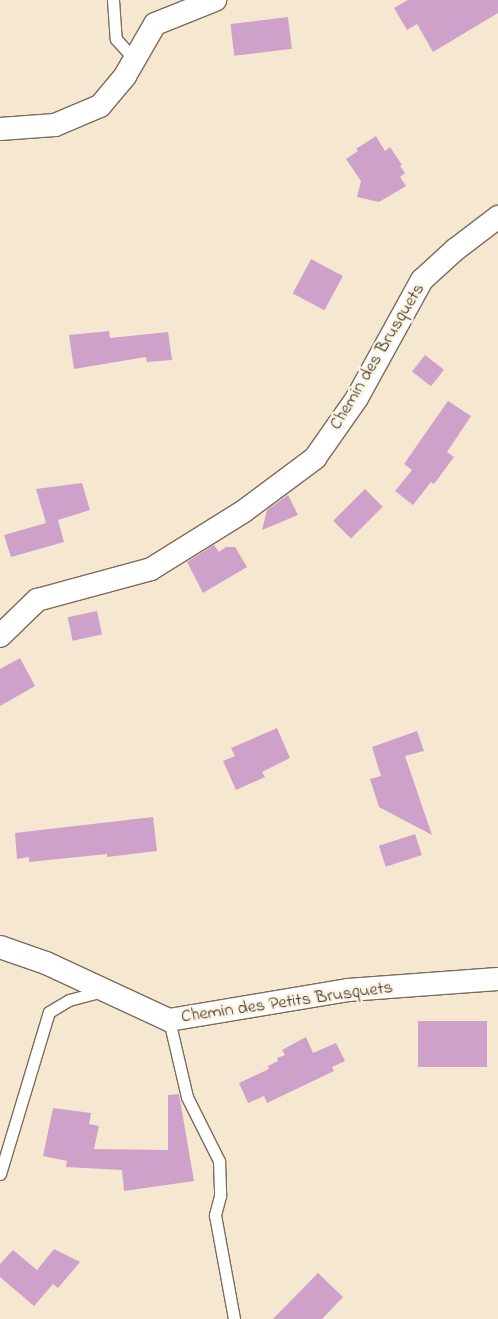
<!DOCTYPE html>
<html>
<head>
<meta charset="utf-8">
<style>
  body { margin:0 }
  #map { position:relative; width:498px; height:1319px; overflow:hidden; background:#f6e8d0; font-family:"Indie Flower",sans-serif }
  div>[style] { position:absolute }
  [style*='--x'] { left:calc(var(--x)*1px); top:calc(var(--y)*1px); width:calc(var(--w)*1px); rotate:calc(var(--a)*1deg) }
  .building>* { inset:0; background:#cda1ca; transform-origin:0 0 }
  .roads { filter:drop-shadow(1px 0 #7c6c5c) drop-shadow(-1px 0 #7c6c5c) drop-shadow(0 1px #7c6c5c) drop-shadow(0 -1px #7c6c5c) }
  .lane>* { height:11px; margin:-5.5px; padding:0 5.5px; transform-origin:5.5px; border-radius:5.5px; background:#fff }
  .street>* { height:22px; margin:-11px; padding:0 11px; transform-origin:11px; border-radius:11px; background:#fff }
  span { translate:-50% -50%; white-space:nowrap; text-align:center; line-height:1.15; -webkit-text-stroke:5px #fcf5e5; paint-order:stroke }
  .street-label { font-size:18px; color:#3b2a1e }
</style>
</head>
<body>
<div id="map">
  <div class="building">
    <i style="clip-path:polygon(408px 0,498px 0,498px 13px,433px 52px,417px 24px,407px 30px,394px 8px)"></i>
    <i style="left:288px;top:17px;width:32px;height:58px;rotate:83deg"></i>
    <i style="clip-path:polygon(376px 136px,385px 151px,390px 147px,402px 165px,400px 166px,405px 173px,400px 177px,406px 186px,379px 202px,357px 197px,361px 181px,346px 159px,358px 151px,356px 149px)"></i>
    <i style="left:311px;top:259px;width:36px;height:39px;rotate:28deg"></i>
    <i style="clip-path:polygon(109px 331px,110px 338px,168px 332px,172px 360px,147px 362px,146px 357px,74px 369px,69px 335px)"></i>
    <i style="left:425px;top:355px;width:24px;height:21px;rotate:38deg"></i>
    <i style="clip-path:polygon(448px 401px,471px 416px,447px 452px,454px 457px,434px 484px,431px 482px,413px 505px,395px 491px,412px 470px,404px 464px)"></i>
    <i style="clip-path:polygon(82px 483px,90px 510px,58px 520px,64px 542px,11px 557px,4px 535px,46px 523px,36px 489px)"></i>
    <i style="left:365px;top:489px;width:25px;height:45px;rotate:45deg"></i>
    <i style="clip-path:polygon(288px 495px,298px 515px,262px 530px,267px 510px)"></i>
    <i style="clip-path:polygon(214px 545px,219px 552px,226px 547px,235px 547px,247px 567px,203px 593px,187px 562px)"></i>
    <i style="left:97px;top:611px;width:24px;height:30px;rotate:78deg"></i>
    <i style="clip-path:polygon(20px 658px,35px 686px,0 706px,0 669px)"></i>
    <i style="clip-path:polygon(277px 728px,290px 758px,262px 772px,265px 777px,236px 790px,223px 761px,235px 756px,231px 748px)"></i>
    <i style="clip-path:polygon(417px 731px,424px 751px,405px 756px,432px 835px,379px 807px,370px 779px,381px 776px,372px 747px)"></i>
    <i style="clip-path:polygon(153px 817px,157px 851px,107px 857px,107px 854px,29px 862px,29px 857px,17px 859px,15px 833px)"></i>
    <i style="left:415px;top:834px;width:22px;height:38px;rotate:72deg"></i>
    <i style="left:418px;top:1021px;width:69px;height:46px"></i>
    <i style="clip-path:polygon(306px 1037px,313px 1053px,336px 1043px,345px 1061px,332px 1067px,334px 1071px,267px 1103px,264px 1096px,248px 1103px,239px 1083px,269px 1069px,268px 1066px,278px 1061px,277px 1058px,285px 1055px,282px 1050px)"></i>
    <i style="clip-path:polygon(179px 1094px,194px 1181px,124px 1191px,122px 1170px,66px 1167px,67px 1161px,43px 1156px,53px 1108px,91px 1113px,89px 1124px,99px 1126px,94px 1149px,168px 1150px,168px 1095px)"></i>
    <i style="clip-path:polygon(54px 1249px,80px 1262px,58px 1288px,53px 1284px,34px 1306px,0 1277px,0 1264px,13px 1250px,37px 1270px)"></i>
    <i style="clip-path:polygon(318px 1273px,343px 1297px,322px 1319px,273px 1319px)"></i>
  </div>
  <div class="roads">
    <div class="lane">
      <i style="--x:113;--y:0;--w:39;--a:86"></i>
      <i style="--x:116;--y:39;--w:28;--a:48"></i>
      <i style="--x:169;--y:1020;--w:79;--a:76.8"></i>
      <i style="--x:187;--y:1097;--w:72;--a:63.4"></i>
      <i style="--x:219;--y:1161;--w:35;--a:88"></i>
      <i style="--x:220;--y:1196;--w:20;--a:105"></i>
      <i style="--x:215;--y:1215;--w:106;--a:79.6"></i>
      <i style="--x:0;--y:1174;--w:169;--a:-73.2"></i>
      <i style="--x:49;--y:1012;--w:23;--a:-31"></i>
      <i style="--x:69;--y:1000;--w:34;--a:-15"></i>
    </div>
    <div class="street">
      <i style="--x:0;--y:129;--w:55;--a:-4.2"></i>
      <i style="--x:55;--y:125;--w:49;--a:-22.9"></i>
      <i style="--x:100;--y:106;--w:39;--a:-50"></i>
      <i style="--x:125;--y:76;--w:60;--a:-60"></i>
      <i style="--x:155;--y:24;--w:65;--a:-21.8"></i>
      <i style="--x:0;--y:636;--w:52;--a:-44.2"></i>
      <i style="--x:37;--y:600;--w:118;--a:-15.2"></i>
      <i style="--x:151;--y:569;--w:110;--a:-31.9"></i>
      <i style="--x:244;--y:511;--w:89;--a:-36.7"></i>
      <i style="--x:315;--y:458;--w:73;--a:-55"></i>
      <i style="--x:357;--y:398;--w:135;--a:-61.2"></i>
      <i style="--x:422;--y:280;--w:46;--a:-42.4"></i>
      <i style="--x:456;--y:249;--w:53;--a:-37.3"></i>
      <i style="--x:0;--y:947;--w:49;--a:19.2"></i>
      <i style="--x:46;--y:963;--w:136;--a:24.9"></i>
      <i style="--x:169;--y:1020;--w:181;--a:-9.5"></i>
      <i style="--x:348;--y:990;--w:150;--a:-4.2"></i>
    </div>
  </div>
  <div class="street-label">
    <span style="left:378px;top:357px;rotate:-59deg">Chemin des Brusquets</span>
    <span style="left:287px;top:1003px;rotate:-8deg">Chemin des Petits Brusquets</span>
  </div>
</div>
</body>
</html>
